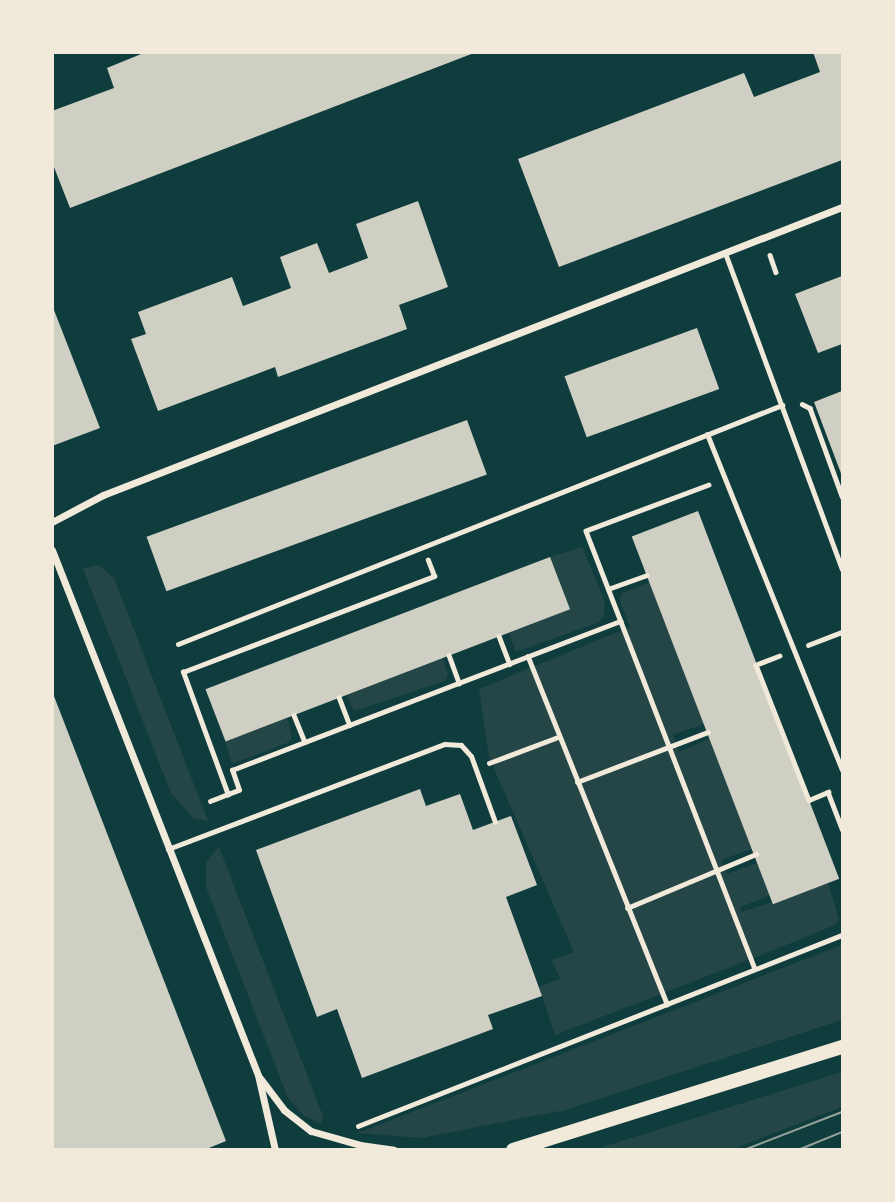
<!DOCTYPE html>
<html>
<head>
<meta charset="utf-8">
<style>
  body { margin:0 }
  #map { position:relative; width:895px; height:1202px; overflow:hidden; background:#0f3d3e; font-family:"Space Grotesk",sans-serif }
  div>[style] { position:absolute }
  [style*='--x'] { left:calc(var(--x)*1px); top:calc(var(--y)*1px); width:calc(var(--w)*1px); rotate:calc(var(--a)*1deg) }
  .green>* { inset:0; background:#244646 }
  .building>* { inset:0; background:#cfcfc3; transform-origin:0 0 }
  .path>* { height:4.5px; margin:-2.25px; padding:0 2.25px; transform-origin:2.25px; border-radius:2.25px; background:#f1e9da }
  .service>* { height:5px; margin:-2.5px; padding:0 2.5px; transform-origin:2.5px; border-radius:2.5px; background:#f1e9da }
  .minor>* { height:7px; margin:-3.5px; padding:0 3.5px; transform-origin:3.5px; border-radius:3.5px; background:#f1e9da }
  .secondary>* { height:14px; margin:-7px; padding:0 7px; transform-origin:7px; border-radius:7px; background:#f1e9da }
  .tram>* { height:2px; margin:-1px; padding:0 1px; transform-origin:1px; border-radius:1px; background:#97a49c }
  span { translate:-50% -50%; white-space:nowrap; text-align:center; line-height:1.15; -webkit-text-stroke:7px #f1e9da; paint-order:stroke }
  .frame { position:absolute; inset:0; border:54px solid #f1e9da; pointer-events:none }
</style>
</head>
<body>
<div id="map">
  <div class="green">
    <i style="clip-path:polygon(582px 547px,605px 602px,604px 614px,599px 622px,516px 652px,509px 633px,570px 609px,550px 557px)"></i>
    <i style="clip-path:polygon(98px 565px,114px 578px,208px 821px,193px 818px,171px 793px,83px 569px)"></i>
    <i style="clip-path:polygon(650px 582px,705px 724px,673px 734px,679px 752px,711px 738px,754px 848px,721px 860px,727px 874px,759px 862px,772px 895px,740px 907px,742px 912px,828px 883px,839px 919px,835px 925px,759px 956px,555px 1035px,539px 987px,560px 979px,552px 960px,574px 952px,489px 757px,479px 689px,630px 627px,619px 599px,622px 593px)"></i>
    <i style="clip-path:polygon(443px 658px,448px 675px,445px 681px,354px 711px,347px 695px)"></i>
    <i style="clip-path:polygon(287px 717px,292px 738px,287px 743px,232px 764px,225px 741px)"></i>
    <i style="clip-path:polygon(219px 847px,323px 1116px,321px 1124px,303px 1115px,288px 1098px,206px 887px,206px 862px)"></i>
    <i style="clip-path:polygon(842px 945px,842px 1020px,565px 1110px,421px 1138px,358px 1133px)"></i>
    <i style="clip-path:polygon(842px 1072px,842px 1107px,733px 1149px,596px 1149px)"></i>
  </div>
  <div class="building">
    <i style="clip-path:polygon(146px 52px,474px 52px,474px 53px,70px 208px,52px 162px,52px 111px,114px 88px,107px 68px)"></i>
    <i style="clip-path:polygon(813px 52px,842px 52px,842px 160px,559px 267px,518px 159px,744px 73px,754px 97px,820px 72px)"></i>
    <i style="clip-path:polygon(418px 201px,448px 287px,399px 305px,407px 329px,278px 377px,275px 367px,158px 411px,131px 339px,146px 334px,138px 312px,232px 277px,243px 306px,291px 288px,280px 257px,317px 243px,329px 273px,368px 258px,356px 224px)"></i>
    <i style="clip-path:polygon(842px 276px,842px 344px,818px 353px,795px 294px)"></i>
    <i style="clip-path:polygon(52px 305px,100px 428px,52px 446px)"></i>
    <i style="left:697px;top:328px;width:65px;height:141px;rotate:70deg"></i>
    <i style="clip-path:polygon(842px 391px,842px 476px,814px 402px)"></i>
    <i style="left:467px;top:420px;width:58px;height:341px;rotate:70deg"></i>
    <i style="left:698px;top:511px;width:394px;height:71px;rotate:69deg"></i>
    <i style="left:550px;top:557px;width:56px;height:369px;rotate:69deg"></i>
    <i style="clip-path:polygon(52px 691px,226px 1141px,204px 1150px,52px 1150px)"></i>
    <i style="clip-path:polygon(420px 789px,426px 806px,460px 794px,473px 830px,511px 816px,537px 885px,506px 897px,542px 996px,488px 1015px,493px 1029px,362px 1078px,337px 1009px,317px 1017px,256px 850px)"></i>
  </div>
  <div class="path">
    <i style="--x:770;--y:255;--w:18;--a:71"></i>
    <i style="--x:802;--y:404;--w:9;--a:27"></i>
    <i style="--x:810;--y:408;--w:94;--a:70"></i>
    <i style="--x:709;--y:485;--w:131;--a:159.5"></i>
    <i style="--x:586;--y:531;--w:469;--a:68.9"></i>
    <i style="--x:608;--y:589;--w:41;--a:-19.7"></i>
    <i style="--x:499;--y:636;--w:30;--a:69"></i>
    <i style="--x:808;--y:645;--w:36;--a:-21"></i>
    <i style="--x:449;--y:655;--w:30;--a:70"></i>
    <i style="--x:528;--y:656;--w:375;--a:68.2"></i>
    <i style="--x:780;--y:656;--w:26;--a:159"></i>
    <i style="--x:756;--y:665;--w:145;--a:68.6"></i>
    <i style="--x:809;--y:800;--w:21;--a:-23"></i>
    <i style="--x:828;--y:792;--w:40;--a:69"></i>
    <i style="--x:339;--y:697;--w:30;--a:69"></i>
    <i style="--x:294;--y:715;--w:29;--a:68"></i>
    <i style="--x:489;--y:763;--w:74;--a:-20.6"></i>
    <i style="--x:577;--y:782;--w:140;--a:-20.9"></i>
    <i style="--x:228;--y:795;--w:131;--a:-110.1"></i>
    <i style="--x:183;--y:672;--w:269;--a:-20.9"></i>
    <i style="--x:434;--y:576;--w:17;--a:-111"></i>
    <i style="--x:210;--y:801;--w:31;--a:-21"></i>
    <i style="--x:239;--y:790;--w:21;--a:-109"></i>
    <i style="--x:232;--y:770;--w:416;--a:-21"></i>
    <i style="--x:627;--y:908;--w:140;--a:-22.7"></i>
    <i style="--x:358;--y:1126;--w:520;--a:-21.54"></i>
  </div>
  <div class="service">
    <i style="--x:725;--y:253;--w:337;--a:69.7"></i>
    <i style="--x:707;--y:434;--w:362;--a:68.1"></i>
    <i style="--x:178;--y:644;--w:650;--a:-21.59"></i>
    <i style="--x:168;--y:849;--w:296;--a:-20.8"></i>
    <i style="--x:445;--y:744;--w:16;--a:4"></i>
    <i style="--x:461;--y:745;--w:15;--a:48"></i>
    <i style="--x:471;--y:756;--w:70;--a:70"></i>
  </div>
  <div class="minor">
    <i style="--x:52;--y:522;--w:58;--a:-27.9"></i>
    <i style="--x:103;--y:495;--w:793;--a:-21.29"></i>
    <i style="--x:52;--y:550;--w:564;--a:68.58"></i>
    <i style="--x:258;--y:1075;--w:77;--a:77.2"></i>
    <i style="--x:260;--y:1078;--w:40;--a:53"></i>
    <i style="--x:284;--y:1110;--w:34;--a:38"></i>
    <i style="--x:311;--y:1131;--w:51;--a:15.9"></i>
    <i style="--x:360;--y:1145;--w:34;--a:8"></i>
  </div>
  <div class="secondary">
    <i style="--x:513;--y:1150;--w:345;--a:-17.4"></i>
  </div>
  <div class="tram">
    <i style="--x:744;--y:1150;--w:105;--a:-21.2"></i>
    <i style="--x:798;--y:1150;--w:48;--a:-22.2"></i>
  </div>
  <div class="frame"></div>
</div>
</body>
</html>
